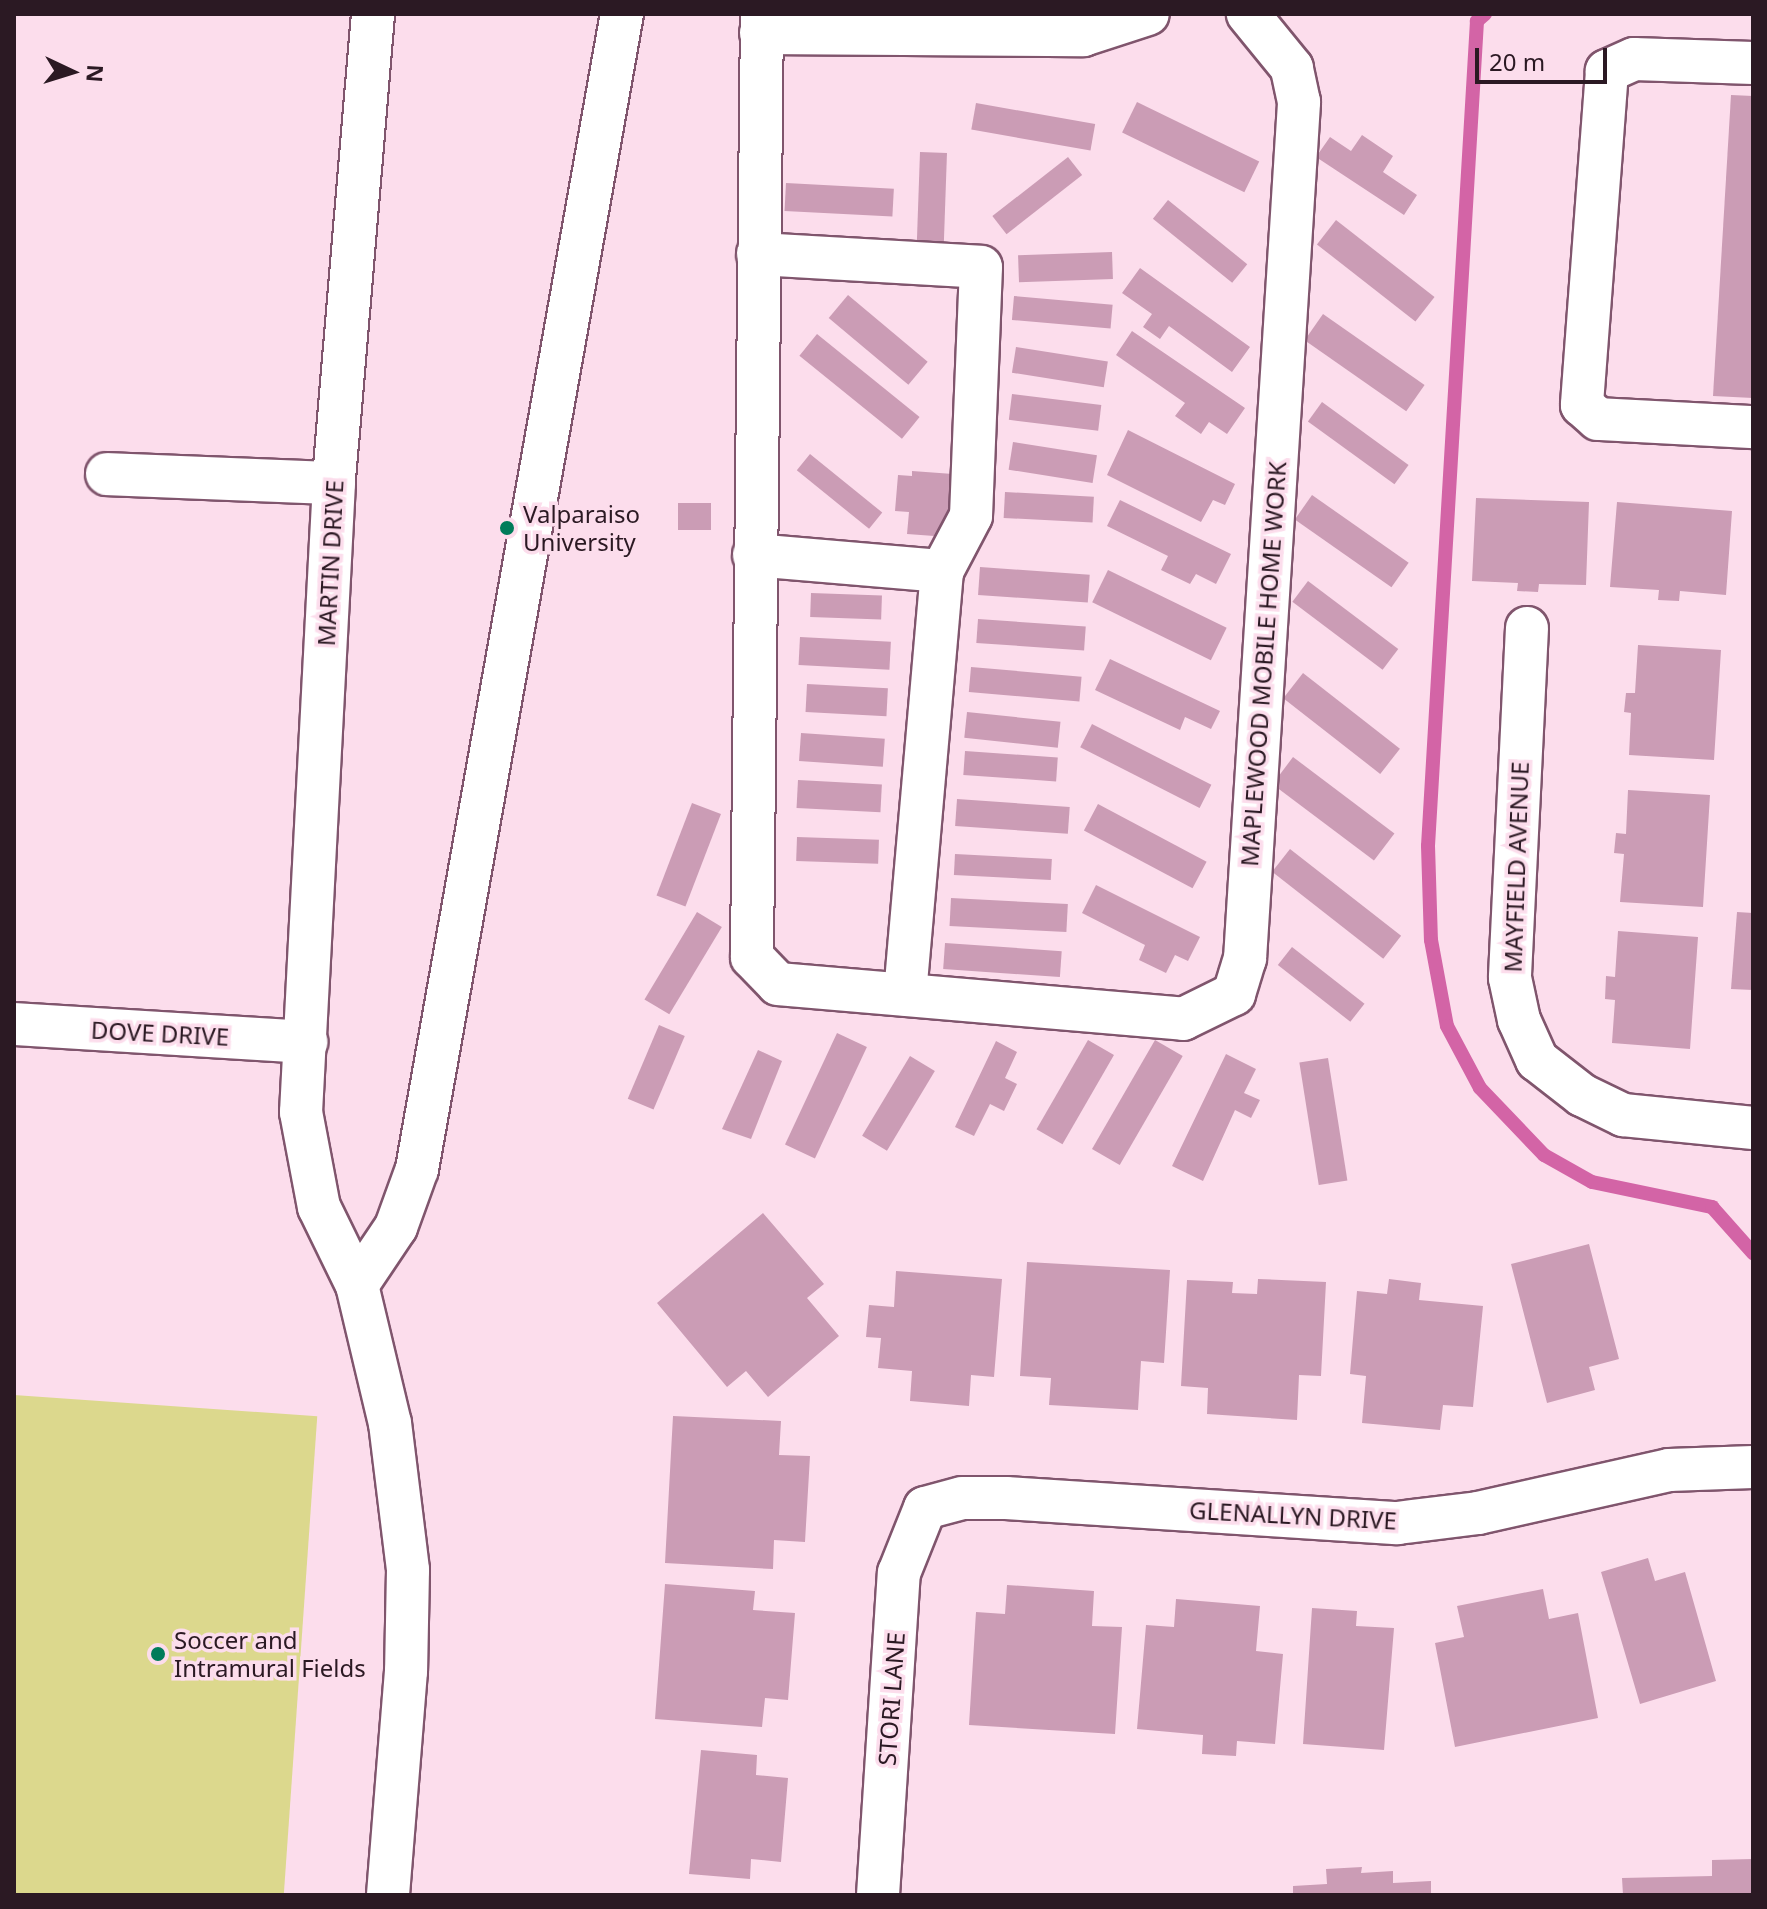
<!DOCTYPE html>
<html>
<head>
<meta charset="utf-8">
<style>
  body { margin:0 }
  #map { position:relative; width:1767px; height:1909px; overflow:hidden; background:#fcddec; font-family:"Noto Sans",sans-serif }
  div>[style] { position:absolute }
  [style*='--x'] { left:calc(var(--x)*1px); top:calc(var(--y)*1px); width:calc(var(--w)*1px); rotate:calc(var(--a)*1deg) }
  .green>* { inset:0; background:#dcd88d; transform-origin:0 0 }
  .stream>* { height:14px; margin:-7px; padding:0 7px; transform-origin:7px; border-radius:7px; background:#d364a6 }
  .building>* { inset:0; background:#cb9cb5; transform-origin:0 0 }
  .roads { filter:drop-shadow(2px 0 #80556d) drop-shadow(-2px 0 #80556d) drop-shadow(0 2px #80556d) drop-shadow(0 -2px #80556d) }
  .minor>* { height:42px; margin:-21px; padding:0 21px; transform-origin:21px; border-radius:21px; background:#fff }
  .dots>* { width:22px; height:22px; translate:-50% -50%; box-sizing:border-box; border:4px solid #fcddec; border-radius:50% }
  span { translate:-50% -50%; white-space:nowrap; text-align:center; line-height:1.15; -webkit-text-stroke:7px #fcddec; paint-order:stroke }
  .poi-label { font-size:24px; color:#2b1923 }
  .left { translate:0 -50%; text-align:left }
  .street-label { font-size:24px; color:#2b1923 }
  .frame { position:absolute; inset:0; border:16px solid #2b1923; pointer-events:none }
  .north { position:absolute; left:32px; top:32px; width:80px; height:80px; -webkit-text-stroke:6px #fcddec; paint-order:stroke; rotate:94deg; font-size:22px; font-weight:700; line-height:32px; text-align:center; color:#2b1923 }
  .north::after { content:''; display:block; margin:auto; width:28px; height:36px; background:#2b1923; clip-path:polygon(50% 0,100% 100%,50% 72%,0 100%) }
  .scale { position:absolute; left:1475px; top:48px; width:132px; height:36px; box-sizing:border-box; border:4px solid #2b1923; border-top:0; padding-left:10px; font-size:24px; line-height:28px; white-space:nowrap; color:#2b1923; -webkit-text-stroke:6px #fcddec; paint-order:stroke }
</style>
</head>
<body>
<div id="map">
  <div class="green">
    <i style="left:14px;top:1395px;width:304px;height:500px;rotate:4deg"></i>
  </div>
  <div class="stream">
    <i style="--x:1485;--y:14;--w:11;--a:139"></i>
    <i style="--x:1477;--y:21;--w:826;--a:93.4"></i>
    <i style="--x:1428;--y:846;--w:94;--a:88.2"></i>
    <i style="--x:1431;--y:940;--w:87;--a:79.5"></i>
    <i style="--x:1447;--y:1026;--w:70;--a:62"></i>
    <i style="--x:1480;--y:1088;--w:93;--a:46.3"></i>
    <i style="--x:1544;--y:1155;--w:55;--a:29.4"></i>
    <i style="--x:1592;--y:1182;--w:123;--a:11.8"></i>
    <i style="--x:1712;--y:1207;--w:62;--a:48.3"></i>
  </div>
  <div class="building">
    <i style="clip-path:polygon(1731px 95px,1753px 96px,1753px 398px,1713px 396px)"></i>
    <i style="left:1137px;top:102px;width:136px;height:34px;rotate:26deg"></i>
    <i style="left:976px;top:103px;width:121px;height:27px;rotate:10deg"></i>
    <i style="clip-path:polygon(1362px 135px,1393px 156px,1383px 172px,1417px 195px,1404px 215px,1316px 157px,1330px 137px,1351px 151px)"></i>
    <i style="left:920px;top:152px;width:27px;height:96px;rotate:2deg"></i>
    <i style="left:1068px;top:157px;width:23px;height:96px;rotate:52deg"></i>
    <i style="left:786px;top:183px;width:108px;height:28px;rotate:3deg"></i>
    <i style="left:1168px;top:200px;width:102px;height:24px;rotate:39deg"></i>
    <i style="left:1336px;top:220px;width:125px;height:31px;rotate:38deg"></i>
    <i style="left:1112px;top:252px;width:27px;height:94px;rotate:88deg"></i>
    <i style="clip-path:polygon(1140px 268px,1250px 347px,1232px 372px,1169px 326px,1160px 339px,1143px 327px,1152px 314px,1122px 293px)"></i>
    <i style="left:848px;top:295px;width:104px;height:30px;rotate:40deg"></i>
    <i style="left:1014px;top:296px;width:99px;height:24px;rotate:5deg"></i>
    <i style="left:1323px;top:314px;width:124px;height:32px;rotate:35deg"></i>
    <i style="clip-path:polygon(1132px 331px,1245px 408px,1227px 434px,1209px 422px,1201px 434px,1175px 416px,1185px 403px,1116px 355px)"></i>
    <i style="left:817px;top:334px;width:132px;height:28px;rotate:39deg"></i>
    <i style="left:1016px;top:347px;width:93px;height:26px;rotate:9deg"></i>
    <i style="left:1012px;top:394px;width:90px;height:26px;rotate:7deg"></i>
    <i style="left:1322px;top:402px;width:107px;height:24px;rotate:36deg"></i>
    <i style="clip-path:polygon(1128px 430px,1235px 484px,1225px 505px,1213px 500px,1201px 522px,1107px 475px)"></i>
    <i style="left:1013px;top:442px;width:85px;height:28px;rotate:9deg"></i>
    <i style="left:810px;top:454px;width:93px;height:21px;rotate:39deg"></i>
    <i style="clip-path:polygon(912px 471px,953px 474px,948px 537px,907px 534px,909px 512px,895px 511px,898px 475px,912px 476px)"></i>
    <i style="left:1005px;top:492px;width:89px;height:26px;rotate:3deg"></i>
    <i style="left:1312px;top:495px;width:118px;height:30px;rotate:35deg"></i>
    <i style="clip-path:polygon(1476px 498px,1589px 502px,1586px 585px,1539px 584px,1538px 592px,1517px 591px,1518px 583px,1472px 581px)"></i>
    <i style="clip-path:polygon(1120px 500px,1231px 554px,1216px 584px,1196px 574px,1190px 584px,1161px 570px,1168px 556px,1107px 526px)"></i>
    <i style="clip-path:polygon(1617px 502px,1732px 511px,1726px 595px,1680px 591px,1679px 601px,1658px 600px,1659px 590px,1610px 587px)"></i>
    <i style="left:678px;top:503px;width:33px;height:27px"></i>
    <i style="left:980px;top:567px;width:110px;height:28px;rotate:4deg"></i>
    <i style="left:1108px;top:570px;width:132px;height:36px;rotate:26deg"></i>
    <i style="left:1308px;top:581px;width:113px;height:26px;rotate:37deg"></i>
    <i style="left:811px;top:593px;width:71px;height:24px;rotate:2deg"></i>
    <i style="left:978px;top:619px;width:108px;height:24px;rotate:4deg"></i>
    <i style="left:800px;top:637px;width:91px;height:28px;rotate:3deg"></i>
    <i style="clip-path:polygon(1638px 645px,1721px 650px,1714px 760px,1629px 755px,1631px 713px,1624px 712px,1626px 693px,1635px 693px)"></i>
    <i style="clip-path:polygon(1110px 659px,1220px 711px,1211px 729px,1185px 717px,1180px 730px,1095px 690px)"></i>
    <i style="left:971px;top:667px;width:111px;height:25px;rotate:5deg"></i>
    <i style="left:1303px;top:673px;width:123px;height:32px;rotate:38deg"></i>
    <i style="left:807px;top:684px;width:81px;height:28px;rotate:3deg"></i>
    <i style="left:967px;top:712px;width:94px;height:26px;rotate:6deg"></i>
    <i style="left:1092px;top:724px;width:134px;height:26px;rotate:27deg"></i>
    <i style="left:801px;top:733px;width:84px;height:28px;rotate:4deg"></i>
    <i style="left:965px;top:751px;width:93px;height:24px;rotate:4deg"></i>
    <i style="left:1293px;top:757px;width:127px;height:34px;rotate:37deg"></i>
    <i style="left:798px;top:780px;width:84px;height:28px;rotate:3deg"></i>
    <i style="clip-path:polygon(1628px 790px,1710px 795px,1703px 907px,1620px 902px,1624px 854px,1614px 853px,1616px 833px,1626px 834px)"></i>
    <i style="left:957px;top:799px;width:113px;height:27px;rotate:4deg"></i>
    <i style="left:692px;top:803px;width:31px;height:99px;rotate:21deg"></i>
    <i style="left:1098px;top:804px;width:123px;height:30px;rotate:28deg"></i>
    <i style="left:797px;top:837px;width:82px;height:24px;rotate:2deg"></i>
    <i style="left:1290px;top:849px;width:141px;height:29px;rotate:38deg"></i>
    <i style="left:955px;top:854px;width:97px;height:21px;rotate:3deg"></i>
    <i style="clip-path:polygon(1096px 885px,1200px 937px,1188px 961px,1175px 955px,1166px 973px,1139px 960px,1145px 945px,1082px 913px)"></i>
    <i style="left:951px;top:898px;width:117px;height:28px;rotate:3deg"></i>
    <i style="left:697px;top:912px;width:29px;height:102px;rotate:31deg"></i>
    <i style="clip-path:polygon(1737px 912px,1753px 913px,1753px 990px,1731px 989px)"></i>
    <i style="clip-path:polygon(1618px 931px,1698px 937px,1690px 1049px,1612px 1043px,1615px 1000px,1605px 999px,1606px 976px,1615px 977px)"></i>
    <i style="left:945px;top:943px;width:117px;height:26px;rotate:4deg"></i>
    <i style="left:1292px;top:947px;width:92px;height:23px;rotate:38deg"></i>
    <i style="left:659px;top:1025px;width:28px;height:80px;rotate:23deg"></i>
    <i style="left:837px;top:1033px;width:33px;height:123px;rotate:25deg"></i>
    <i style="left:1088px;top:1040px;width:30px;height:103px;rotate:30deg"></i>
    <i style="left:1155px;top:1040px;width:32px;height:126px;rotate:30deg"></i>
    <i style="clip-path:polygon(996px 1041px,1017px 1052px,1005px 1078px,1017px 1084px,1004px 1111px,990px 1104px,974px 1136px,955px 1127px)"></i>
    <i style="clip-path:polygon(758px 1050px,782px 1061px,751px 1139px,722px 1129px)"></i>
    <i style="clip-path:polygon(1226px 1054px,1256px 1069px,1244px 1093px,1260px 1100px,1251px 1118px,1235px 1110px,1203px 1181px,1172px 1166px)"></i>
    <i style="left:910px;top:1056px;width:29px;height:93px;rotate:31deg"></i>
    <i style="left:1328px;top:1058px;width:124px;height:29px;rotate:81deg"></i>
    <i style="clip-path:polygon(763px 1213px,824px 1284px,807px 1298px,839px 1336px,768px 1397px,746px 1371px,727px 1387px,657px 1303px)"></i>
    <i style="clip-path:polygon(1589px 1244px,1619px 1359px,1589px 1367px,1595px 1390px,1547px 1403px,1511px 1264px)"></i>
    <i style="clip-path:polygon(1027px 1262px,1170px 1270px,1164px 1363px,1141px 1361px,1138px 1410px,1049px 1405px,1051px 1378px,1020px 1376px)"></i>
    <i style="clip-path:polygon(896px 1271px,1002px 1279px,994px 1377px,971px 1375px,969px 1406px,910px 1401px,912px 1371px,878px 1368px,881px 1338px,866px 1337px,869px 1305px,894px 1307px)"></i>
    <i style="clip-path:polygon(1258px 1279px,1326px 1282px,1321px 1376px,1299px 1375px,1297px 1420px,1207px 1414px,1208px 1388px,1181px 1386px,1187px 1280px,1233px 1282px,1232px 1293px,1257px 1294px)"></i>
    <i style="clip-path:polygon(1389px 1279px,1421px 1283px,1419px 1300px,1483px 1306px,1473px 1407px,1443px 1405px,1440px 1430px,1362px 1423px,1366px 1376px,1350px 1374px,1357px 1291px,1387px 1294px)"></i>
    <i style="clip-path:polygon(673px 1416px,781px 1421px,779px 1455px,810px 1456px,805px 1542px,774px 1540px,773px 1569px,665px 1563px)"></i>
    <i style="clip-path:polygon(1648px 1558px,1655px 1581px,1685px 1572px,1716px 1681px,1640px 1704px,1601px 1572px)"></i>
    <i style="clip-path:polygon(665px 1584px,755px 1591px,753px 1610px,795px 1613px,788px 1700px,765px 1698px,762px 1727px,655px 1719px)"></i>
    <i style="clip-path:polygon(1007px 1585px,1094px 1591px,1092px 1626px,1122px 1627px,1115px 1734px,969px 1725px,976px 1612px,1005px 1614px)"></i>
    <i style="clip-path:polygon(1543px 1589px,1549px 1619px,1578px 1613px,1598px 1718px,1455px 1747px,1435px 1643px,1464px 1637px,1457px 1606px)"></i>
    <i style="clip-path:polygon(1176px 1599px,1260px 1606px,1256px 1651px,1283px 1654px,1275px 1744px,1237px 1741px,1236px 1756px,1202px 1754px,1203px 1735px,1137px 1729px,1146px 1625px,1174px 1627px)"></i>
    <i style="clip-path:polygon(1312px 1608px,1357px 1611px,1356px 1626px,1394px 1628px,1384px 1750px,1303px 1744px)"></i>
    <i style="clip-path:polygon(701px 1750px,757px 1755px,756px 1775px,788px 1778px,781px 1862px,751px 1859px,750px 1879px,689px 1874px)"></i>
    <i style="clip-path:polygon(1753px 1859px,1753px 1895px,1623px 1895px,1622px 1878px,1712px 1876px,1712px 1860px)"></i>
    <i style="clip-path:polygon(1362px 1867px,1361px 1873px,1393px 1871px,1393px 1883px,1431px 1881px,1431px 1895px,1293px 1895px,1293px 1886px,1327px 1884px,1326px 1869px)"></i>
  </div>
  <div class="roads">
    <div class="minor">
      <i style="--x:373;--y:14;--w:471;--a:94.8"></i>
      <i style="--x:334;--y:483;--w:630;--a:93"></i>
      <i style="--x:301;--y:1112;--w:97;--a:79.3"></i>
      <i style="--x:319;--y:1207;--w:87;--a:64"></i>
      <i style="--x:357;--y:1285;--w:142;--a:76.6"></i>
      <i style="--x:390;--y:1423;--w:148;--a:83"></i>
      <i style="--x:408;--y:1570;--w:101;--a:91.1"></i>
      <i style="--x:406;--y:1671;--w:225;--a:94.6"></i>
      <i style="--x:762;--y:14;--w:943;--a:90.61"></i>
      <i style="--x:752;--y:957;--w:37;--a:46"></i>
      <i style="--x:778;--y:984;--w:407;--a:4.9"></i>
      <i style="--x:1183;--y:1019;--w:57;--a:-26.1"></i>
      <i style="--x:1234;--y:994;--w:37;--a:-73"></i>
      <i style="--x:1245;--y:959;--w:859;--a:-86.39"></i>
      <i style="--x:1299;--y:102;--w:35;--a:-102"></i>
      <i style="--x:1292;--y:68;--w:70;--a:-129.2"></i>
      <i style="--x:761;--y:33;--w:322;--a:0.4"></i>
      <i style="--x:1083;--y:35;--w:68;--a:-17.9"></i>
      <i style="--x:1753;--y:63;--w:119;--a:-178.1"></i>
      <i style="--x:1634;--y:59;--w:30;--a:156"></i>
      <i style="--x:1607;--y:71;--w:335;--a:94.3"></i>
      <i style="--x:1582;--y:405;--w:21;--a:41"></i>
      <i style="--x:1598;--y:419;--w:155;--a:3"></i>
      <i style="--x:758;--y:254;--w:223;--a:3.3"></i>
      <i style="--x:981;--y:267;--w:249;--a:92.3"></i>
      <i style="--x:971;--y:516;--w:62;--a:117.8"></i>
      <i style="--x:942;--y:571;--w:425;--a:95"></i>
      <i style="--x:107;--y:474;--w:227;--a:2.3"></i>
      <i style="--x:754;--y:555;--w:189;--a:4.9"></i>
      <i style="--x:1527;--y:628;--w:350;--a:92.8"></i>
      <i style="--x:1510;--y:978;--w:43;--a:77.9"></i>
      <i style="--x:1519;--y:1020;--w:44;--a:65.8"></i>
      <i style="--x:1537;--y:1060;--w:57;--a:37.9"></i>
      <i style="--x:1582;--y:1095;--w:46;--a:26"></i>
      <i style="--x:1623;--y:1115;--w:131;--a:5.7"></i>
      <i style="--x:14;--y:1024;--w:293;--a:3.5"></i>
      <i style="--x:357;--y:1285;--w:70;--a:-56.1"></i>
      <i style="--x:396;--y:1227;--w:62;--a:-70.1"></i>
      <i style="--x:417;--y:1169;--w:1173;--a:-79.94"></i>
      <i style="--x:878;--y:1895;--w:323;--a:-86.3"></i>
      <i style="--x:899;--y:1573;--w:70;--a:-68.2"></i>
      <i style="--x:925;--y:1508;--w:39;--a:-15"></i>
      <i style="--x:963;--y:1498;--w:43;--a:0"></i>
      <i style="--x:1006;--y:1498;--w:392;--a:3.7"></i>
      <i style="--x:1397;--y:1523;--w:82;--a:-7"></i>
      <i style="--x:1478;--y:1513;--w:196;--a:-12.7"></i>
      <i style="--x:1669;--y:1470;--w:84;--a:-2"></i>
    </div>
  </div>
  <div class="dots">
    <i style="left:507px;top:528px;background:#007c5a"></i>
    <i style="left:158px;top:1654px;background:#007c5a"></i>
  </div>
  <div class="poi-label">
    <span class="left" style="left:523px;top:528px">Valparaiso<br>University</span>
    <span class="left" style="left:174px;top:1654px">Soccer and<br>Intramural Fields</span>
  </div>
  <div class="street-label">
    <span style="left:330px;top:563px;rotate:-87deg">MARTIN DRIVE</span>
    <span style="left:1263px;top:664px;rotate:-86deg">MAPLEWOOD MOBILE HOME WORK</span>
    <span style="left:1516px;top:867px;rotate:-88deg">MAYFIELD AVENUE</span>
    <span style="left:160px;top:1033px;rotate:3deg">DOVE DRIVE</span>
    <span style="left:1293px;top:1515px;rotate:3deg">GLENALLYN DRIVE</span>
    <span style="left:891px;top:1699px;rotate:-86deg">STORI LANE</span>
  </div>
  <div class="frame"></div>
  <div class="north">N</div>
  <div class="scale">20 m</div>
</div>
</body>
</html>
